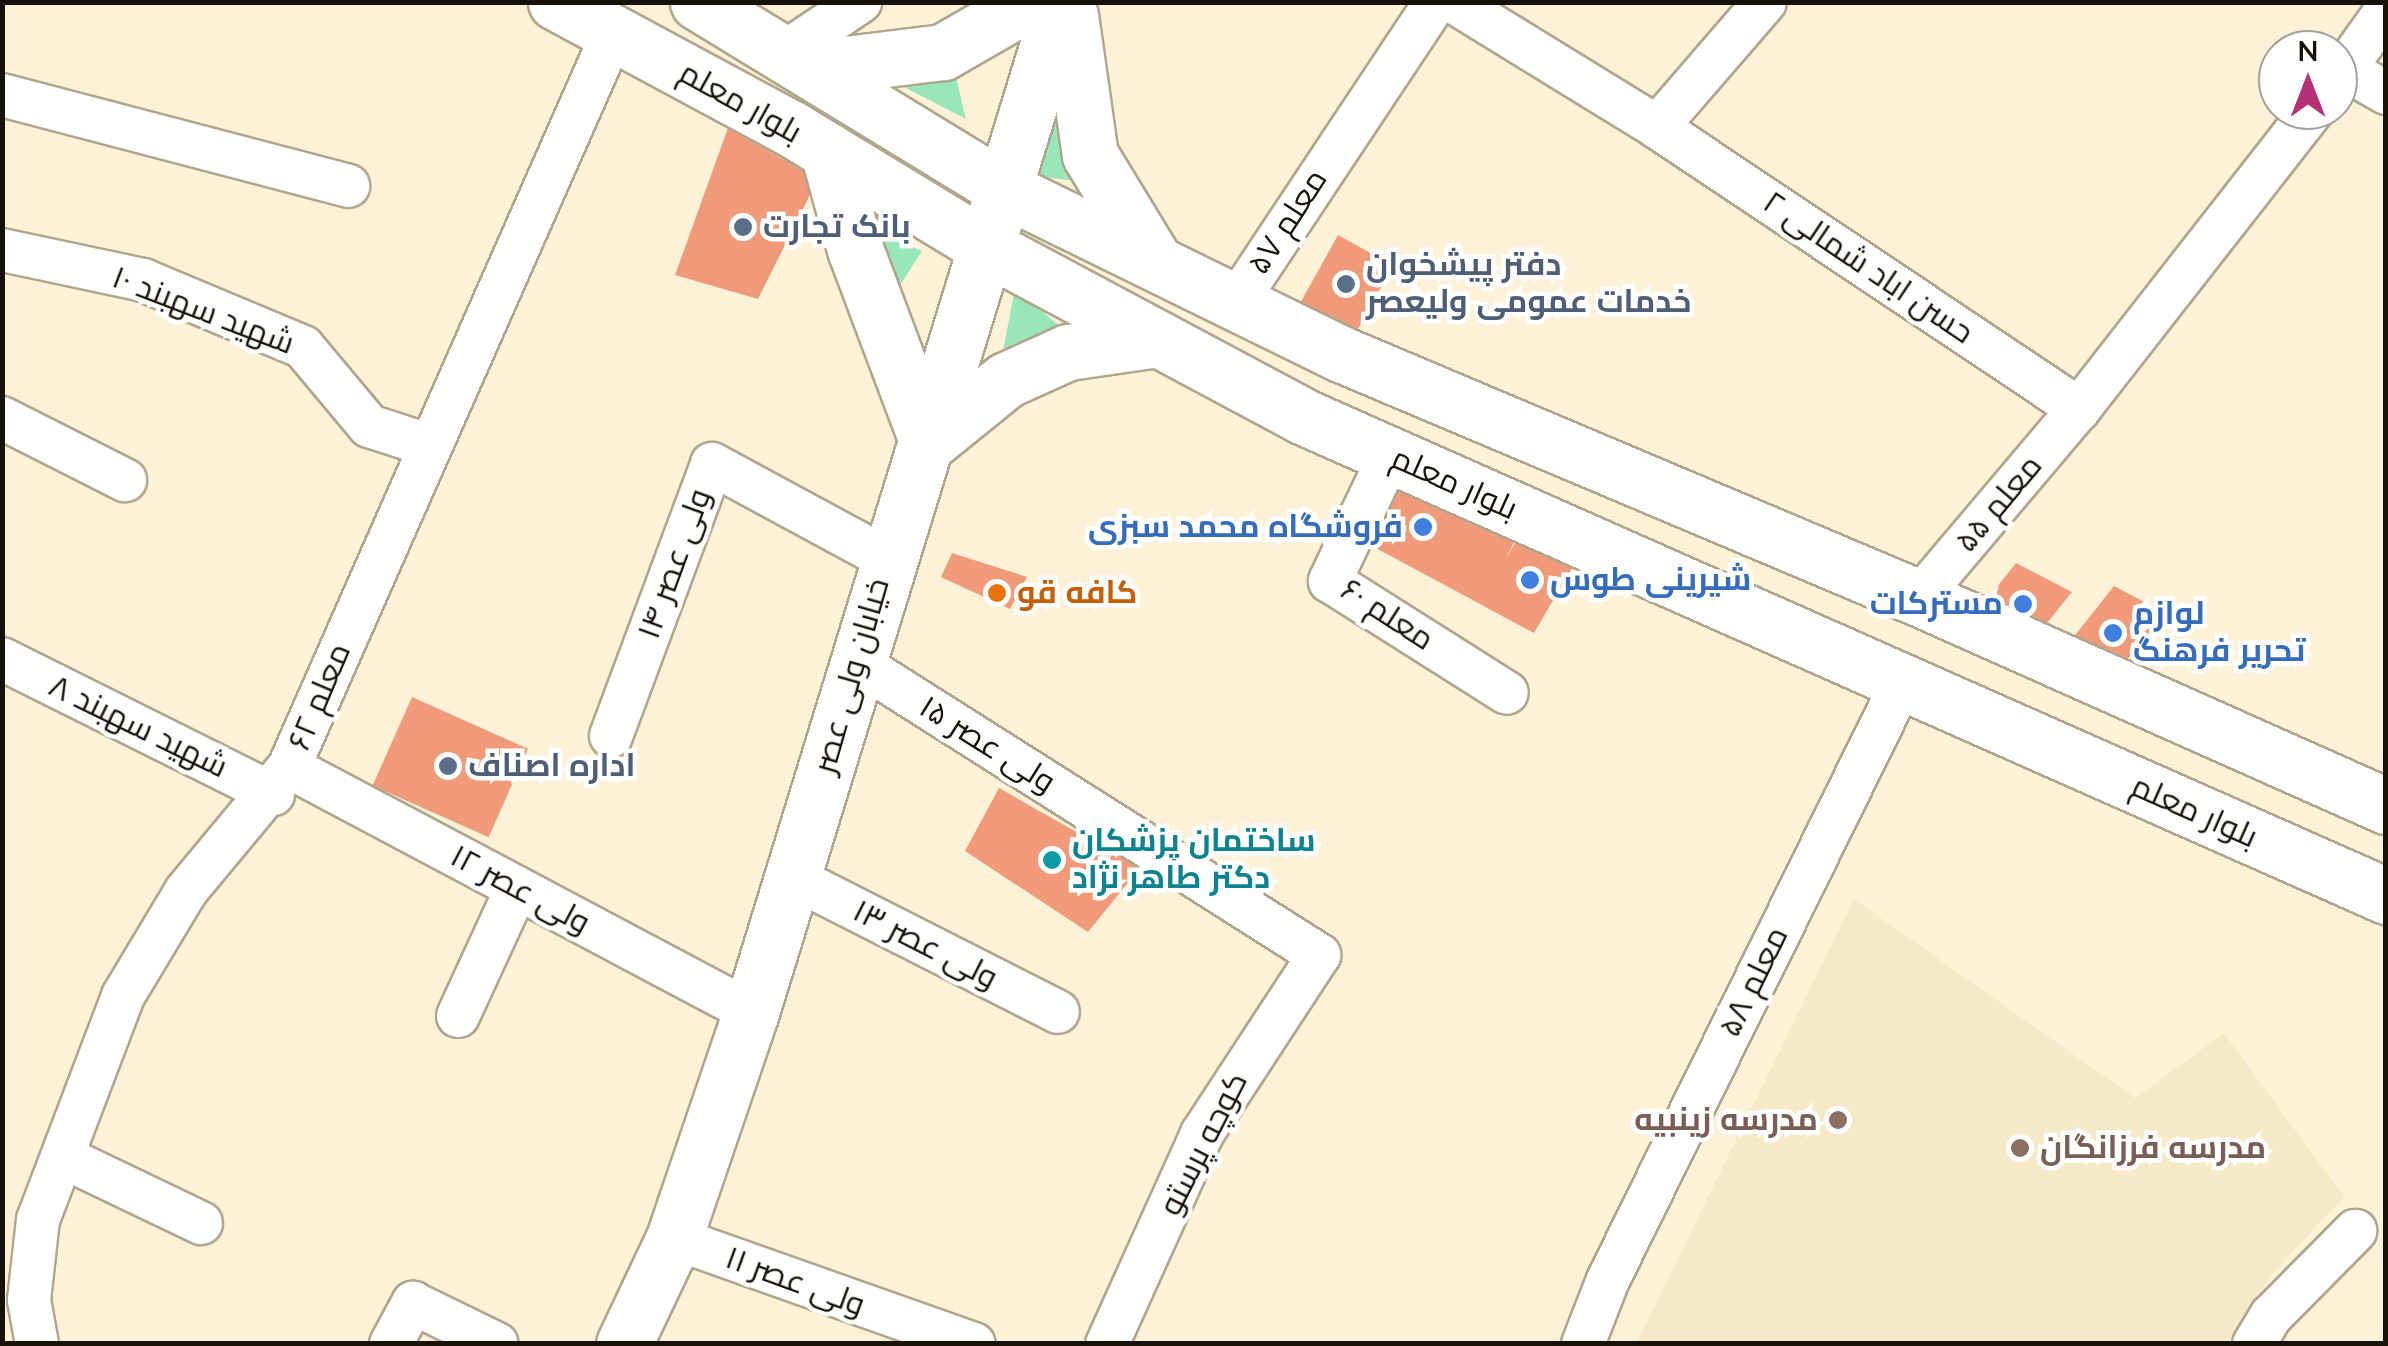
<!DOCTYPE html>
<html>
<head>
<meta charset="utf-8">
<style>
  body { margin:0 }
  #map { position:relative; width:2388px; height:1346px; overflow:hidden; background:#fdf2d8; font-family:"Nunito Sans",Cairo,sans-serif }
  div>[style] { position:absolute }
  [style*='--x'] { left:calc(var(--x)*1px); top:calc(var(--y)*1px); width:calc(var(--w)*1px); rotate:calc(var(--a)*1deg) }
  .built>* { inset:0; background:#f6e9c7 }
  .green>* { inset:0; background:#99e6b8 }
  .building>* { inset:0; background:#f09a7a; transform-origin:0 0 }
  .roads { filter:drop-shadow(2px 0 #afa68d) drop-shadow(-2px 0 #afa68d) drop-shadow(0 2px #afa68d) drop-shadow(0 -2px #afa68d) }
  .street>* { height:42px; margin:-21px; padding:0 21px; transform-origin:21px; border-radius:21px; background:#fff }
  .secondary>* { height:55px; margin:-27.5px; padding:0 27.5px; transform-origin:27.5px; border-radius:27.5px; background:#fff }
  .primary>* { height:55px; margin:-27.5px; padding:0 27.5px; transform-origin:27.5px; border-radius:27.5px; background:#fff }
  .dots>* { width:28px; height:28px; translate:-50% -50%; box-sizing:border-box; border:5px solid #fff; border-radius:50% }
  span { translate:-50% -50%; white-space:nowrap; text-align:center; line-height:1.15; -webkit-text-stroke:9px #fff; paint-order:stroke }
  .street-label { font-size:32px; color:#161209 }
  .service-label { font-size:32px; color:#4e5e75; font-weight:700 }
  .left { translate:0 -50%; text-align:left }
  .shop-label { font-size:32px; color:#366cbe; font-weight:700 }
  .right { translate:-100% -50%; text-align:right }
  .food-label { font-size:32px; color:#c56008; font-weight:700 }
  .culture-label { font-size:32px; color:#0d838f; font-weight:700 }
  .education-label { font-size:32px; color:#785e54; font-weight:700 }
  .frame { position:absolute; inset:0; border:5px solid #161209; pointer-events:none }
  .north { position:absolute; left:2258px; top:30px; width:100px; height:100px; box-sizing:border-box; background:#fff; border:2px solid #a2a09d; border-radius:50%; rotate:0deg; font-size:28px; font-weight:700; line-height:40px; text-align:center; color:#161209 }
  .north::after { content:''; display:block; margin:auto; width:35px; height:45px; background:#b53075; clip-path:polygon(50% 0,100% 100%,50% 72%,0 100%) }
</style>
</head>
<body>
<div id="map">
  <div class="built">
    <i style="clip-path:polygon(1854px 899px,2135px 1098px,2224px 1033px,2344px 1197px,2273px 1273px,2227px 1343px,1637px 1342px)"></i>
  </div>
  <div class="green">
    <i style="clip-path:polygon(955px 73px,966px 119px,900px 85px)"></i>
    <i style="clip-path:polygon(1057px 89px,1082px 182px,1036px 176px)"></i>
    <i style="clip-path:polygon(872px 230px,922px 251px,892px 298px)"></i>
    <i style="clip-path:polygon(1015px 288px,1064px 330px,1003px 351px)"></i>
  </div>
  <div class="building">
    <i style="clip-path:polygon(728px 128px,818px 179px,758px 299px,675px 275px)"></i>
    <i style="left:1338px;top:235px;width:63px;height:77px;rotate:29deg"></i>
    <i style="clip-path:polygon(1404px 482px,1520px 529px,1506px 559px,1521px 532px,1579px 556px,1534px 633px,1359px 539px,1380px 494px)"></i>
    <i style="clip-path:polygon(952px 553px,1027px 577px,1010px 609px,941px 577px)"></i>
    <i style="clip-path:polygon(2016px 563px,2072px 592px,2030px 644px,1975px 615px)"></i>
    <i style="clip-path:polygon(2114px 586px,2167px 614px,2111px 678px,2061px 653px)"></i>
    <i style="left:412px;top:697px;width:127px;height:97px;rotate:24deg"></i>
    <i style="clip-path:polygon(999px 788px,1140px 868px,1088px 932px,965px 851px)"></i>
  </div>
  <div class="roads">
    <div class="street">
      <i style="--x:1454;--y:2;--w:238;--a:31.6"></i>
      <i style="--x:1657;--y:127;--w:508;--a:33.75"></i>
      <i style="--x:784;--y:53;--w:92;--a:-33.9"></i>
      <i style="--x:2345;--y:69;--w:48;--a:30.3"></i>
      <i style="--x:2338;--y:78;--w:82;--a:-54.4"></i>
      <i style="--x:2;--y:95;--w:358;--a:14.7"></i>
      <i style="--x:1657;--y:127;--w:165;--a:-49.2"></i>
      <i style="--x:2;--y:250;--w:144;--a:12"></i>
      <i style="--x:143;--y:280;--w:173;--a:22.7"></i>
      <i style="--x:303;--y:347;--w:103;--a:50.1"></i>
      <i style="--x:369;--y:426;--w:62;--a:17.9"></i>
      <i style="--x:1237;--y:301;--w:359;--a:-56.4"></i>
      <i style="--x:2;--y:418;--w:138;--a:26.8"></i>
      <i style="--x:1390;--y:455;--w:140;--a:115.5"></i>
      <i style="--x:1330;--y:581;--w:209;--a:32.3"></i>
      <i style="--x:1919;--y:598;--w:248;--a:-49.8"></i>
      <i style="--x:2079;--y:409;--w:380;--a:-52"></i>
      <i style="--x:2;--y:659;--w:303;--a:26.5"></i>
      <i style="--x:858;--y:663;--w:546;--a:32.35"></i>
      <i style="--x:1319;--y:955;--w:214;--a:123.2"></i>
      <i style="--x:1202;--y:1134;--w:230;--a:114.3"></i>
      <i style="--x:611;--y:736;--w:290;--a:-69.6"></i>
      <i style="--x:712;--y:464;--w:198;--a:28.4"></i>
      <i style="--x:289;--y:767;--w:523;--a:27.94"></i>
      <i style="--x:792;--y:877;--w:298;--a:26.9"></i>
      <i style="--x:458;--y:1016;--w:141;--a:-65.3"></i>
      <i style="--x:63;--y:1157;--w:153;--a:25.6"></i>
      <i style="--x:674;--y:1238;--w:318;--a:19.5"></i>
      <i style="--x:37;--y:1344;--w:45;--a:-100.3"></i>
      <i style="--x:29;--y:1300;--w:81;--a:-83.6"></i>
      <i style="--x:38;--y:1220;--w:240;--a:-69.2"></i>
      <i style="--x:123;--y:996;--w:122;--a:-59"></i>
      <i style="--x:186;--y:891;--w:161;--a:-50.3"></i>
      <i style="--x:289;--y:767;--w:802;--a:-66.18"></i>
      <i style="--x:391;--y:1344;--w:47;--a:-61.8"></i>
      <i style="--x:413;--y:1303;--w:93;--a:26"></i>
      <i style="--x:1583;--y:1344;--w:69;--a:-68.7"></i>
      <i style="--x:1608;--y:1280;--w:663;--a:-63.78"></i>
      <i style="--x:2254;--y:1344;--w:33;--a:-59"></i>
      <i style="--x:2271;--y:1316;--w:120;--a:-45.3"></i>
    </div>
    <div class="secondary">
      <i style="--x:1070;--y:15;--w:141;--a:81.9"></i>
      <i style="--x:1090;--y:155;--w:125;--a:58.7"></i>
      <i style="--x:813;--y:68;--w:131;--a:-7"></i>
      <i style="--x:943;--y:52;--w:100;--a:-29.9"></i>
      <i style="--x:828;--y:151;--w:102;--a:74.6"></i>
      <i style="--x:855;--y:249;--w:207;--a:69.4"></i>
      <i style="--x:928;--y:443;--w:100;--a:-38.9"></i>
      <i style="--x:1006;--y:380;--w:68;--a:-24.3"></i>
      <i style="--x:1068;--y:352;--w:91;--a:-8.2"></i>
      <i style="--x:624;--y:1344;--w:117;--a:-64.7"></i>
      <i style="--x:674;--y:1238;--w:239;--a:-71.2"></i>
      <i style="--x:751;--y:1012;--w:1057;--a:-72.94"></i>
    </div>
    <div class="primary">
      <i style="--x:556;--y:2;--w:268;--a:28.3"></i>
      <i style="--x:792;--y:129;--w:229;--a:31.3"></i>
      <i style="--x:988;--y:248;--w:356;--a:28.1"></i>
      <i style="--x:1302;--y:416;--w:1186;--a:23.88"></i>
      <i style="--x:698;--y:2;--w:363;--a:31.4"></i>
      <i style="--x:1008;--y:191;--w:371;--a:26.1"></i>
      <i style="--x:1341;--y:354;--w:627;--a:22.89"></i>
      <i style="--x:1919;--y:598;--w:511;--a:24.01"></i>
    </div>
  </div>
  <div class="dots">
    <i style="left:743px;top:227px;background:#5c6f8a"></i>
    <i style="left:1346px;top:284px;background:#5c6f8a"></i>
    <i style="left:1423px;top:527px;background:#3f7fe0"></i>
    <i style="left:1530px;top:580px;background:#3f7fe0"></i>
    <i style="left:997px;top:593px;background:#e8710a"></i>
    <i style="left:2023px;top:604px;background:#3f7fe0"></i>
    <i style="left:2113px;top:633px;background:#3f7fe0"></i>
    <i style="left:448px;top:766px;background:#5c6f8a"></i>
    <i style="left:1052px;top:860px;background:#0f9aa8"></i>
    <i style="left:1838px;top:1120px;background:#8d6e63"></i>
    <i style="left:2020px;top:1148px;background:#8d6e63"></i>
  </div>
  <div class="street-label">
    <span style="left:740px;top:103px;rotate:29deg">بلوار معلم</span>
    <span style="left:1288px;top:222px;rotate:-57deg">معلم ۵۷</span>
    <span style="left:1868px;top:268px;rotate:34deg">حسن اباد شمالی ۲</span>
    <span style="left:203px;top:311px;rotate:21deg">شهید سهبند ۱۰</span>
    <span style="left:1454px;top:484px;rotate:24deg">بلوار معلم</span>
    <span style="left:1999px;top:504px;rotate:-50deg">معلم ۵۵</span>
    <span style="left:675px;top:564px;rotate:-70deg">ولی عصر ۱۴</span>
    <span style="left:1387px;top:615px;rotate:33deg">معلم ۶۰</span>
    <span style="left:852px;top:676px;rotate:-74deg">خیابان ولی عصر</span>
    <span style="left:320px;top:697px;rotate:-67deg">معلم ۶۲</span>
    <span style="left:138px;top:727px;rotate:26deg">شهید سهبند ۸</span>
    <span style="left:987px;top:745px;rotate:32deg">ولی عصر ۱۵</span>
    <span style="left:2194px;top:812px;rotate:24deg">بلوار معلم</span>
    <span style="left:520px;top:890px;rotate:28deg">ولی عصر ۱۲</span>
    <span style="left:925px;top:945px;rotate:27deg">ولی عصر ۱۳</span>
    <span style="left:1754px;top:982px;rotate:-64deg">معلم ۵۸</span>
    <span style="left:1204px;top:1144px;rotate:-63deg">کوچه پرستو</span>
    <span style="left:795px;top:1282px;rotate:20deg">ولی عصر ۱۱</span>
  </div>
  <div class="service-label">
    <span class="left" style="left:763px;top:227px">بانک تجارت</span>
    <span class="left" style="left:1366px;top:284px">دفتر پیشخوان<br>خدمات عمومی ولیعصر</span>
    <span class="left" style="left:468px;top:766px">اداره اصناف</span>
  </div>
  <div class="shop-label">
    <span class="right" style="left:1403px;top:527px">فروشگاه محمد سبزی</span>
    <span class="left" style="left:1550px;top:580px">شیرینی طوس</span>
    <span class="right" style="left:2003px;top:604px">مسترکات</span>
    <span class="left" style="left:2133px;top:633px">لوازم<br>تحریر فرهنگ</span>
  </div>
  <div class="food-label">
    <span class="left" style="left:1017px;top:593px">کافه قو</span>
  </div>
  <div class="culture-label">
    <span class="left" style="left:1072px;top:860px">ساختمان پزشکان<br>دکتر طاهر نژاد</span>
  </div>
  <div class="education-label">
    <span class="right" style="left:1818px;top:1120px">مدرسه زینبیه</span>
    <span class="left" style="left:2040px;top:1148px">مدرسه فرزانگان</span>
  </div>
  <div class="frame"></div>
  <div class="north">N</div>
</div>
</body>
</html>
